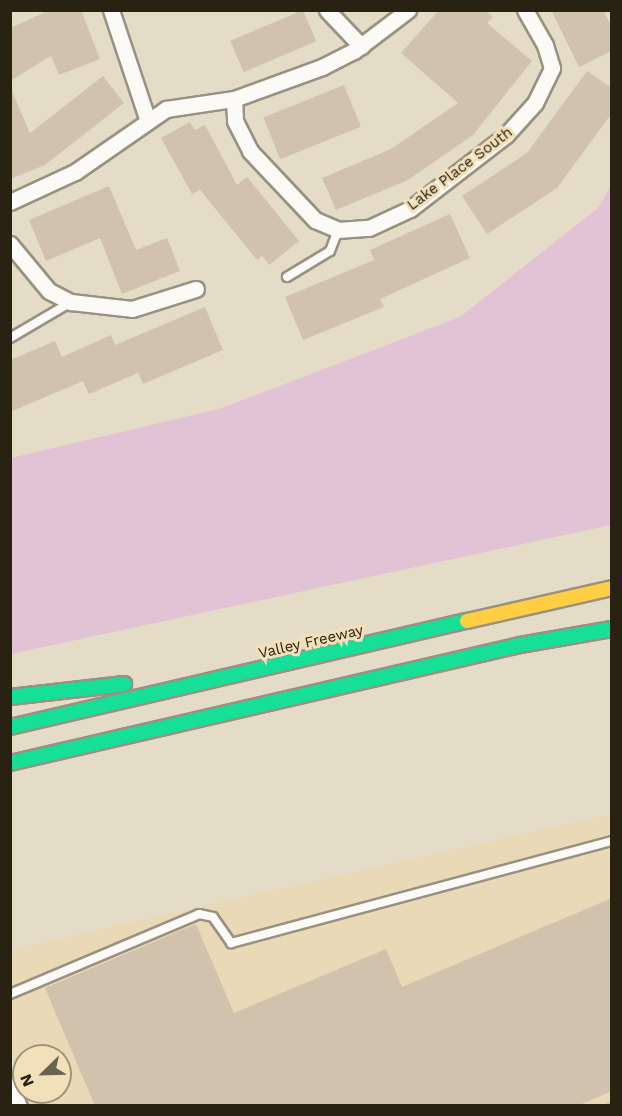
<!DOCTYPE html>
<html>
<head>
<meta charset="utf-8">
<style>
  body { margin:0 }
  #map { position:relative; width:622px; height:1116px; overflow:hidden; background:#e5dcc7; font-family:"Work Sans",sans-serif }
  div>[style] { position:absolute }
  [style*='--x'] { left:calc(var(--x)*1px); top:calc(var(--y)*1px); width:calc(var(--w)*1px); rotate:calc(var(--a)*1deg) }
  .built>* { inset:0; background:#e9d9b6 }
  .green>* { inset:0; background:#e2c2d5 }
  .building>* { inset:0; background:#d1c2ae; transform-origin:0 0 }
  .roads { filter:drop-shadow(2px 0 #999181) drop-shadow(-2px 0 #999181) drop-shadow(0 2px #999181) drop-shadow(0 -2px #999181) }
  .lane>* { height:8px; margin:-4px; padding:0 4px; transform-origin:4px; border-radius:4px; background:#fbfaf7 }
  .street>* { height:15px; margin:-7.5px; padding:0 7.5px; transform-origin:7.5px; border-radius:7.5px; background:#fbfaf7 }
  .fast>* { height:14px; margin:-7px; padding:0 7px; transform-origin:7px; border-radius:7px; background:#16e098 }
  .slow>* { height:14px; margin:-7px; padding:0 7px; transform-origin:7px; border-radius:7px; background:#ffcf43 }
  .rail>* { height:4.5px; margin-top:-2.25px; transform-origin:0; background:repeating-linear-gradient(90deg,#c2bfb9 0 12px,transparent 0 18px) }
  span { translate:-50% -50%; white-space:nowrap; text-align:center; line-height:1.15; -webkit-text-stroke:6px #f2e0ba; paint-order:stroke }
  .street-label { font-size:15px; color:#292213 }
  .frame { position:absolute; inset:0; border:12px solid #292213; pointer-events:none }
  .north { position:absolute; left:12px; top:1044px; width:60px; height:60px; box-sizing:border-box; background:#f2e0ba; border:2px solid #a29477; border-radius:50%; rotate:247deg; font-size:16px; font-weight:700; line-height:24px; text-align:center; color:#292213 }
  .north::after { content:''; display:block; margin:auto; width:21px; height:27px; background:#6b6352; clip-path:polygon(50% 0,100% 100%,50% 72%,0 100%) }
</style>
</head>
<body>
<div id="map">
  <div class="built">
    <i style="clip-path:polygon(611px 814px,611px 1105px,35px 1105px,29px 1092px,60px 1092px,60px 1056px,24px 1056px,24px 1080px,11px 1048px,10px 950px)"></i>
  </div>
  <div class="green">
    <i style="clip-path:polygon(611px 185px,611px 525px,11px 654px,11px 458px,219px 409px,460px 317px,598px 208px)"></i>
  </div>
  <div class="building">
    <i style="clip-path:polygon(50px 10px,81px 10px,100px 59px,59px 75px,51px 56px,10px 81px,10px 28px)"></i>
    <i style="left:303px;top:10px;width:34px;height:79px;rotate:67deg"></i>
    <i style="clip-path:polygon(439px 10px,485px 10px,493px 17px,487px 23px,532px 61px,473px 135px,408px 180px,336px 210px,322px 178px,391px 149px,458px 103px,401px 53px)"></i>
    <i style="clip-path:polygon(551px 10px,603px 10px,612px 27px,612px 51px,579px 67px)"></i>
    <i style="clip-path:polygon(587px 71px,612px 88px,612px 113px,557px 188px,487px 234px,462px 196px,527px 153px)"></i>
    <i style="clip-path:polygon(103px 76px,124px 103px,45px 165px,10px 179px,10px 87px,30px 133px)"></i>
    <i style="left:344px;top:85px;width:45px;height:87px;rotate:68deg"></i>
    <i style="clip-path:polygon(190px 122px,195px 130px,205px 125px,237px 185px,247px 177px,299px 241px,269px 265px,262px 256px,257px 260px,200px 190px,192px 194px,161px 138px)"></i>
    <i style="clip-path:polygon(109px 186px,136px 250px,167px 238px,180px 271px,122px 294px,100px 238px,46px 261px,29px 220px)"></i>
    <i style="clip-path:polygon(450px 214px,470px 258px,380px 299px,384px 307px,303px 340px,285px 297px,374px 260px,370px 250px)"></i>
    <i style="clip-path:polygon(205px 307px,223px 350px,143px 384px,138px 373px,89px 394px,83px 381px,10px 412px,10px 360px,55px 341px,62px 357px,111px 335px,115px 345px)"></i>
    <i style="clip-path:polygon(612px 898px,612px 1091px,577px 1106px,95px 1106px,45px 988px,196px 924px,234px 1013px,386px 949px,402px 987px)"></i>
  </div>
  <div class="roads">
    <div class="lane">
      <i style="--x:287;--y:277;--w:50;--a:-31.2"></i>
      <i style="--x:330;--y:251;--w:22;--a:-69"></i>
      <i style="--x:10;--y:338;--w:71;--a:-30.5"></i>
      <i style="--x:10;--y:994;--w:205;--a:-22.9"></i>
      <i style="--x:199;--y:914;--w:14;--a:12"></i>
      <i style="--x:213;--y:917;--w:32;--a:55"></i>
      <i style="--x:231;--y:943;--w:394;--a:-15"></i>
    </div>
    <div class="street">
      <i style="--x:111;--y:10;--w:114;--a:71.6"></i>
      <i style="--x:327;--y:10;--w:50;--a:46.6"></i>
      <i style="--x:234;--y:99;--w:22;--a:87"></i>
      <i style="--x:235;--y:121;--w:34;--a:63"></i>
      <i style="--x:250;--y:151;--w:95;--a:46.7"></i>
      <i style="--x:315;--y:220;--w:25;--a:23"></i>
      <i style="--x:338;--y:230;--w:31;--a:-4"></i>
      <i style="--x:369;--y:228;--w:45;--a:-24.9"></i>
      <i style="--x:410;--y:209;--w:121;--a:-37.6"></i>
      <i style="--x:506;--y:135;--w:43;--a:-47.8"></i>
      <i style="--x:535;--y:103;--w:39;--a:-64"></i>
      <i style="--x:552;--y:68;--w:24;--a:-107"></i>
      <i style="--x:545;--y:45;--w:40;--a:-119.7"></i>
      <i style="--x:10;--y:202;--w:72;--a:-24.8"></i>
      <i style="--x:75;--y:172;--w:111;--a:-34.7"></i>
      <i style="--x:166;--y:109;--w:69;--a:-8.4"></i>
      <i style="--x:234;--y:99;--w:94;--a:-20"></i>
      <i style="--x:322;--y:67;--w:36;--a:-27"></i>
      <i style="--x:354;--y:51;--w:68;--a:-37.2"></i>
      <i style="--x:10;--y:244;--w:61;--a:50.3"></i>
      <i style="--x:49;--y:291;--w:25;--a:27"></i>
      <i style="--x:71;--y:302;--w:61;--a:6.5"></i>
      <i style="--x:132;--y:309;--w:67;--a:-17.4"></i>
      <i style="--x:10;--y:1085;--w:23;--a:67"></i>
    </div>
    <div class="fast">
      <i style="--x:10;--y:697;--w:115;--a:-6.5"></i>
      <i style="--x:10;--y:727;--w:469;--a:-13.1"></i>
      <i style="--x:10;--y:763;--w:523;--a:-13.03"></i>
      <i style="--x:520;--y:645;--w:93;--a:-9.9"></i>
    </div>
    <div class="slow">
      <i style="--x:467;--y:621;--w:149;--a:-12.8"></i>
    </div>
  </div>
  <div class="rail">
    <i style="--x:606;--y:1106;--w:7;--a:-27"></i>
  </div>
  <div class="street-label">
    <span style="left:460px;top:169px;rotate:-37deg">Lake Place South</span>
    <span style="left:311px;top:642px;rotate:-13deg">Valley Freeway</span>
  </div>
  <div class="frame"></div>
  <div class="north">N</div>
</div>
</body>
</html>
